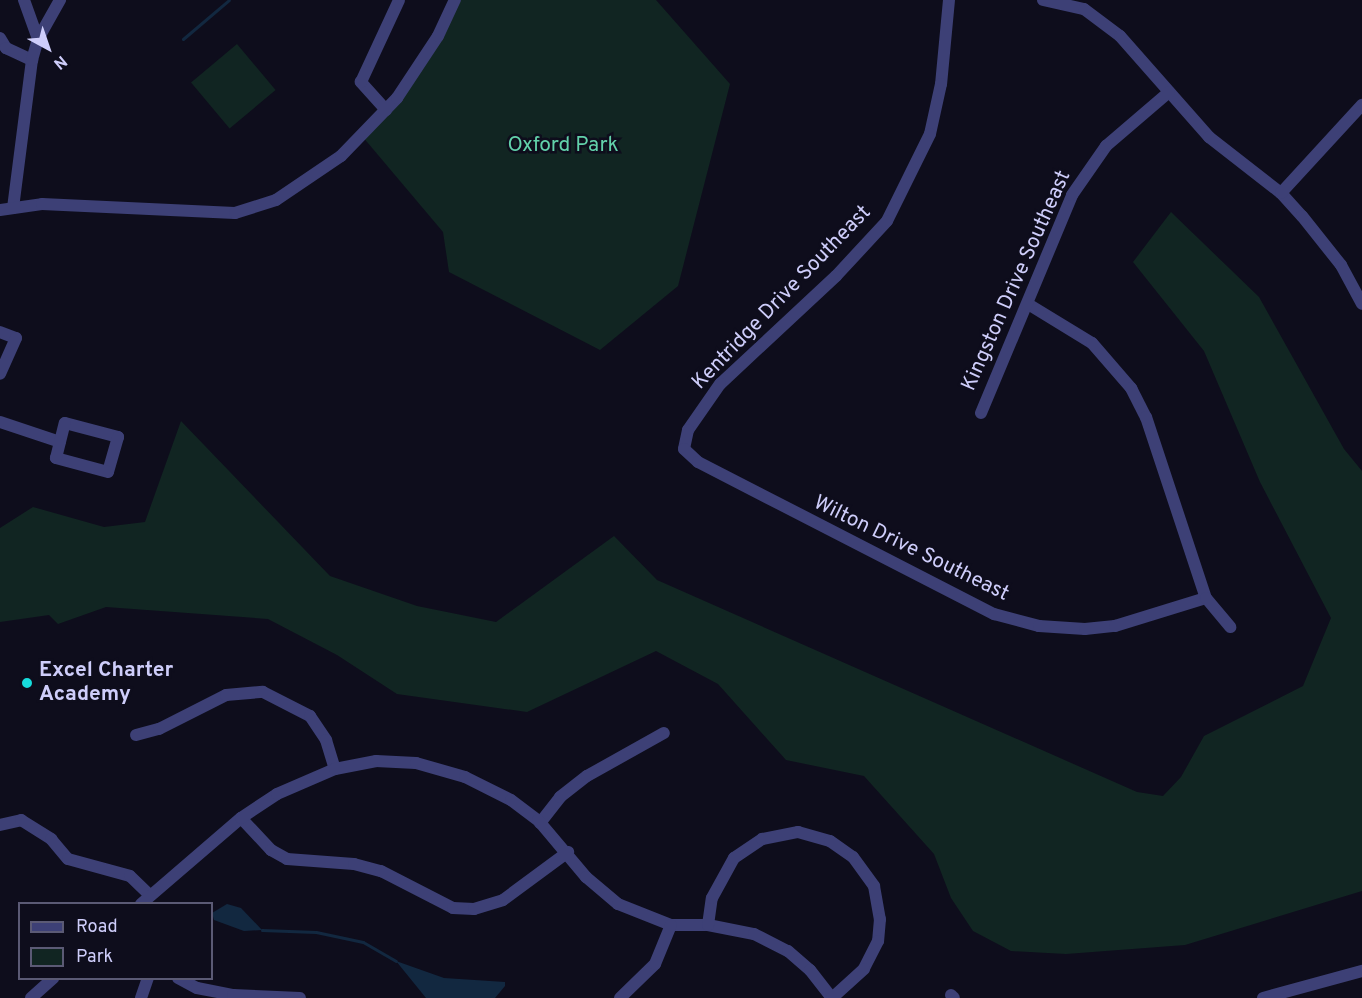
<!DOCTYPE html>
<html>
<head>
<meta charset="utf-8">
<style>
  body { margin:0 }
  #map { position:relative; width:1362px; height:998px; overflow:hidden; background:#0e0d1c; font-family:Overpass,sans-serif }
  div>[style] { position:absolute }
  [style*='--x'] { left:calc(var(--x)*1px); top:calc(var(--y)*1px); width:calc(var(--w)*1px); rotate:calc(var(--a)*1deg) }
  .green>* { inset:0; background:#112522; transform-origin:0 0 }
  .water>* { inset:0; background:#122840 }
  .stream>* { height:3px; margin:-1.5px; padding:0 1.5px; transform-origin:1.5px; border-radius:1.5px; background:#122840 }
  .minor>* { height:12px; margin:-6px; padding:0 6px; transform-origin:6px; border-radius:6px; background:#3d4076 }
  .tertiary>* { height:12px; margin:-6px; padding:0 6px; transform-origin:6px; border-radius:6px; background:#3d4076 }
  .dots>* { width:16px; height:16px; translate:-50% -50%; box-sizing:border-box; border:3px solid #0e0d1c; border-radius:50% }
  span { translate:-50% -50%; white-space:nowrap; text-align:center; line-height:1.15; -webkit-text-stroke:5px #0e0d1c; paint-order:stroke }
  .park-label { font-size:21px; color:#62d1aa }
  .street-label { font-size:21px; color:#cecdfa }
  .poi-label { font-size:21px; color:#cecdfa; font-weight:700 }
  .left { translate:0 -50%; text-align:left }
  .legend { position:absolute; left:18px; top:902px; width:195px; height:78px; box-sizing:border-box; background:#0e0d1c; border:2px solid #5b5a75; margin:0; padding:8px 10px; list-style:none; font-size:18px; color:#cecdfa }
  .legend li { display:flex; align-items:center; gap:12px; height:30px }
  .legend b { width:30px; border:2px solid #5b5a75 }
  .north { position:absolute; left:18px; top:18px; width:60px; height:60px; -webkit-text-stroke:4px #0e0d1c; paint-order:stroke; rotate:140deg; font-size:16px; font-weight:700; line-height:24px; text-align:center; color:#cecdfa }
  .north::after { content:''; display:block; margin:auto; width:21px; height:27px; background:#cecdfa; clip-path:polygon(50% 0,100% 100%,50% 72%,0 100%) }
</style>
</head>
<body>
<div id="map">
  <div class="green">
    <i style="clip-path:polygon(455px 0,656px 0,730px 84px,678px 286px,600px 350px,449px 272px,443px 232px,362px 136px,386px 110px)"></i>
    <i style="left:237px;top:44px;width:60px;height:60px;rotate:50deg"></i>
    <i style="clip-path:polygon(1171px 212px,1259px 297px,1344px 449px,1362px 471px,1362px 891px,1185px 945px,1066px 954px,1011px 951px,973px 931px,951px 898px,934px 854px,864px 776px,786px 760px,718px 684px,656px 651px,527px 712px,397px 694px,337px 655px,268px 619px,106px 607px,58px 624px,49px 615px,0 622px,0 528px,33px 507px,104px 527px,145px 522px,181px 421px,330px 576px,417px 606px,496px 622px,614px 536px,657px 580px,1137px 792px,1163px 796px,1181px 777px,1204px 736px,1303px 686px,1331px 618px,1260px 482px,1204px 351px,1133px 262px)"></i>
  </div>
  <div class="water">
    <i style="clip-path:polygon(227px 904px,241px 908px,262px 930px,244px 931px,214px 920px,212px 913px)"></i>
    <i style="clip-path:polygon(396px 961px,444px 978px,505px 982px,505px 986px,495px 998px,426px 998px)"></i>
  </div>
  <div class="stream">
    <i style="--x:183;--y:39;--w:60;--a:-40.3"></i>
    <i style="--x:262;--y:930;--w:54;--a:2.1"></i>
    <i style="--x:316;--y:932;--w:48;--a:12"></i>
    <i style="--x:363;--y:942;--w:38;--a:30"></i>
  </div>
  <div class="minor">
    <i style="--x:24;--y:0;--w:41;--a:70.3"></i>
    <i style="--x:949;--y:0;--w:84;--a:95.4"></i>
    <i style="--x:941;--y:84;--w:51;--a:102.4"></i>
    <i style="--x:930;--y:134;--w:97;--a:116.3"></i>
    <i style="--x:887;--y:221;--w:75;--a:132.8"></i>
    <i style="--x:836;--y:276;--w:158;--a:137"></i>
    <i style="--x:720;--y:384;--w:56;--a:124.8"></i>
    <i style="--x:688;--y:430;--w:19;--a:102"></i>
    <i style="--x:684;--y:449;--w:19;--a:43"></i>
    <i style="--x:698;--y:462;--w:333;--a:27.2"></i>
    <i style="--x:994;--y:614;--w:47;--a:14.9"></i>
    <i style="--x:1039;--y:626;--w:46;--a:3.7"></i>
    <i style="--x:1085;--y:629;--w:30;--a:-6"></i>
    <i style="--x:1115;--y:626;--w:95;--a:-17.1"></i>
    <i style="--x:1043;--y:0;--w:42;--a:12.4"></i>
    <i style="--x:1084;--y:9;--w:45;--a:36.9"></i>
    <i style="--x:1120;--y:36;--w:135;--a:48.6"></i>
    <i style="--x:1209;--y:137;--w:91;--a:37.9"></i>
    <i style="--x:1281;--y:193;--w:31;--a:48"></i>
    <i style="--x:1302;--y:216;--w:63;--a:51.5"></i>
    <i style="--x:1341;--y:265;--w:44;--a:61.7"></i>
    <i style="--x:0;--y:38;--w:12;--a:59"></i>
    <i style="--x:6;--y:48;--w:29;--a:25"></i>
    <i style="--x:386;--y:110;--w:38;--a:-132"></i>
    <i style="--x:361;--y:82;--w:90;--a:-65.1"></i>
    <i style="--x:1281;--y:193;--w:120;--a:-47.4"></i>
    <i style="--x:13;--y:208;--w:149;--a:-82.7"></i>
    <i style="--x:32;--y:60;--w:22;--a:-74"></i>
    <i style="--x:38;--y:39;--w:45;--a:-60.6"></i>
    <i style="--x:1028;--y:304;--w:75;--a:31.4"></i>
    <i style="--x:1092;--y:343;--w:60;--a:49.1"></i>
    <i style="--x:1131;--y:388;--w:33;--a:63"></i>
    <i style="--x:1146;--y:417;--w:191;--a:71.7"></i>
    <i style="--x:1206;--y:598;--w:38;--a:50"></i>
    <i style="--x:0;--y:332;--w:17;--a:21"></i>
    <i style="--x:16;--y:338;--w:39;--a:114"></i>
    <i style="--x:981;--y:413;--w:236;--a:-67.3"></i>
    <i style="--x:1072;--y:195;--w:60;--a:-55.2"></i>
    <i style="--x:1106;--y:146;--w:83;--a:-40.6"></i>
    <i style="--x:0;--y:422;--w:63;--a:18.4"></i>
    <i style="--x:65;--y:423;--w:55;--a:14.8"></i>
    <i style="--x:118;--y:437;--w:36;--a:106"></i>
    <i style="--x:108;--y:472;--w:54;--a:-164.9"></i>
    <i style="--x:56;--y:458;--w:36;--a:-76"></i>
    <i style="--x:136;--y:735;--w:24;--a:-15"></i>
    <i style="--x:159;--y:729;--w:75;--a:-26.9"></i>
    <i style="--x:226;--y:695;--w:37;--a:-5"></i>
    <i style="--x:263;--y:692;--w:53;--a:27.1"></i>
    <i style="--x:310;--y:716;--w:29;--a:56"></i>
    <i style="--x:326;--y:740;--w:30;--a:73"></i>
    <i style="--x:241;--y:818;--w:44;--a:46.8"></i>
    <i style="--x:271;--y:850;--w:18;--a:29"></i>
    <i style="--x:287;--y:859;--w:67;--a:4.3"></i>
    <i style="--x:354;--y:864;--w:28;--a:15"></i>
    <i style="--x:381;--y:871;--w:81;--a:27.2"></i>
    <i style="--x:453;--y:908;--w:21;--a:3"></i>
    <i style="--x:474;--y:909;--w:30;--a:-17"></i>
    <i style="--x:503;--y:900;--w:81;--a:-36.4"></i>
    <i style="--x:540;--y:823;--w:33;--a:-52"></i>
    <i style="--x:560;--y:797;--w:34;--a:-38"></i>
    <i style="--x:587;--y:776;--w:88;--a:-29.2"></i>
    <i style="--x:0;--y:825;--w:22;--a:-13"></i>
    <i style="--x:21;--y:820;--w:36;--a:32"></i>
    <i style="--x:51;--y:839;--w:26;--a:50"></i>
    <i style="--x:68;--y:859;--w:64;--a:15.3"></i>
    <i style="--x:130;--y:876;--w:28;--a:44"></i>
    <i style="--x:141;--y:904;--w:132;--a:-40.7"></i>
    <i style="--x:241;--y:818;--w:43;--a:-33.7"></i>
    <i style="--x:277;--y:794;--w:63;--a:-23.3"></i>
    <i style="--x:335;--y:769;--w:42;--a:-11"></i>
    <i style="--x:376;--y:761;--w:40;--a:2.9"></i>
    <i style="--x:416;--y:763;--w:51;--a:15.9"></i>
    <i style="--x:465;--y:777;--w:51;--a:26.6"></i>
    <i style="--x:511;--y:800;--w:34;--a:37"></i>
    <i style="--x:538;--y:820;--w:75;--a:49.9"></i>
    <i style="--x:586;--y:877;--w:42;--a:40.2"></i>
    <i style="--x:618;--y:904;--w:57;--a:21.6"></i>
    <i style="--x:671;--y:925;--w:37;--a:0"></i>
    <i style="--x:708;--y:925;--w:47;--a:11.1"></i>
    <i style="--x:754;--y:934;--w:38;--a:27"></i>
    <i style="--x:788;--y:951;--w:29;--a:41"></i>
    <i style="--x:810;--y:970;--w:36;--a:52"></i>
    <i style="--x:708;--y:925;--w:27;--a:-82"></i>
    <i style="--x:712;--y:898;--w:46;--a:-61.2"></i>
    <i style="--x:734;--y:858;--w:34;--a:-34"></i>
    <i style="--x:762;--y:839;--w:37;--a:-11"></i>
    <i style="--x:798;--y:832;--w:33;--a:16"></i>
    <i style="--x:830;--y:841;--w:28;--a:35"></i>
    <i style="--x:853;--y:857;--w:36;--a:54"></i>
    <i style="--x:874;--y:886;--w:34;--a:80"></i>
    <i style="--x:880;--y:919;--w:22;--a:95"></i>
    <i style="--x:878;--y:941;--w:31;--a:117"></i>
    <i style="--x:864;--y:969;--w:43;--a:137.8"></i>
    <i style="--x:178;--y:978;--w:21;--a:28"></i>
    <i style="--x:197;--y:988;--w:37;--a:11"></i>
    <i style="--x:233;--y:995;--w:67;--a:2.6"></i>
    <i style="--x:951;--y:995;--w:4;--a:45"></i>
    <i style="--x:31;--y:998;--w:30;--a:-42"></i>
    <i style="--x:141;--y:998;--w:21;--a:-71"></i>
    <i style="--x:620;--y:998;--w:49;--a:-44.2"></i>
    <i style="--x:655;--y:964;--w:42;--a:-67.7"></i>
    <i style="--x:1263;--y:998;--w:103;--a:-15.3"></i>
  </div>
  <div class="tertiary">
    <i style="--x:0;--y:210;--w:42;--a:-8.1"></i>
    <i style="--x:42;--y:204;--w:193;--a:2.7"></i>
    <i style="--x:235;--y:213;--w:43;--a:-17.6"></i>
    <i style="--x:276;--y:200;--w:78;--a:-34.1"></i>
    <i style="--x:341;--y:156;--w:81;--a:-46"></i>
    <i style="--x:397;--y:98;--w:74;--a:-56.5"></i>
    <i style="--x:438;--y:36;--w:40;--a:-65"></i>
  </div>
  <div class="dots">
    <i style="left:27px;top:683px;background:#17dcdc"></i>
  </div>
  <div class="park-label">
    <span style="left:563px;top:146px">Oxford Park</span>
  </div>
  <div class="street-label">
    <span style="left:1017px;top:281px;rotate:-66deg">Kingston Drive Southeast</span>
    <span style="left:782px;top:298px;rotate:-46deg">Kentridge Drive Southeast</span>
    <span style="left:911px;top:549px;rotate:26deg">Wilton Drive Southeast</span>
  </div>
  <div class="poi-label">
    <span class="left" style="left:39px;top:683px">Excel Charter<br>Academy</span>
  </div>
  <ul class="legend">
  <li><b style="height:8px;background:#3d4076"></b>Road</li>
  <li><b style="height:16px;background:#112522"></b>Park</li>
  </ul>
  <div class="north">N</div>
</div>
</body>
</html>
